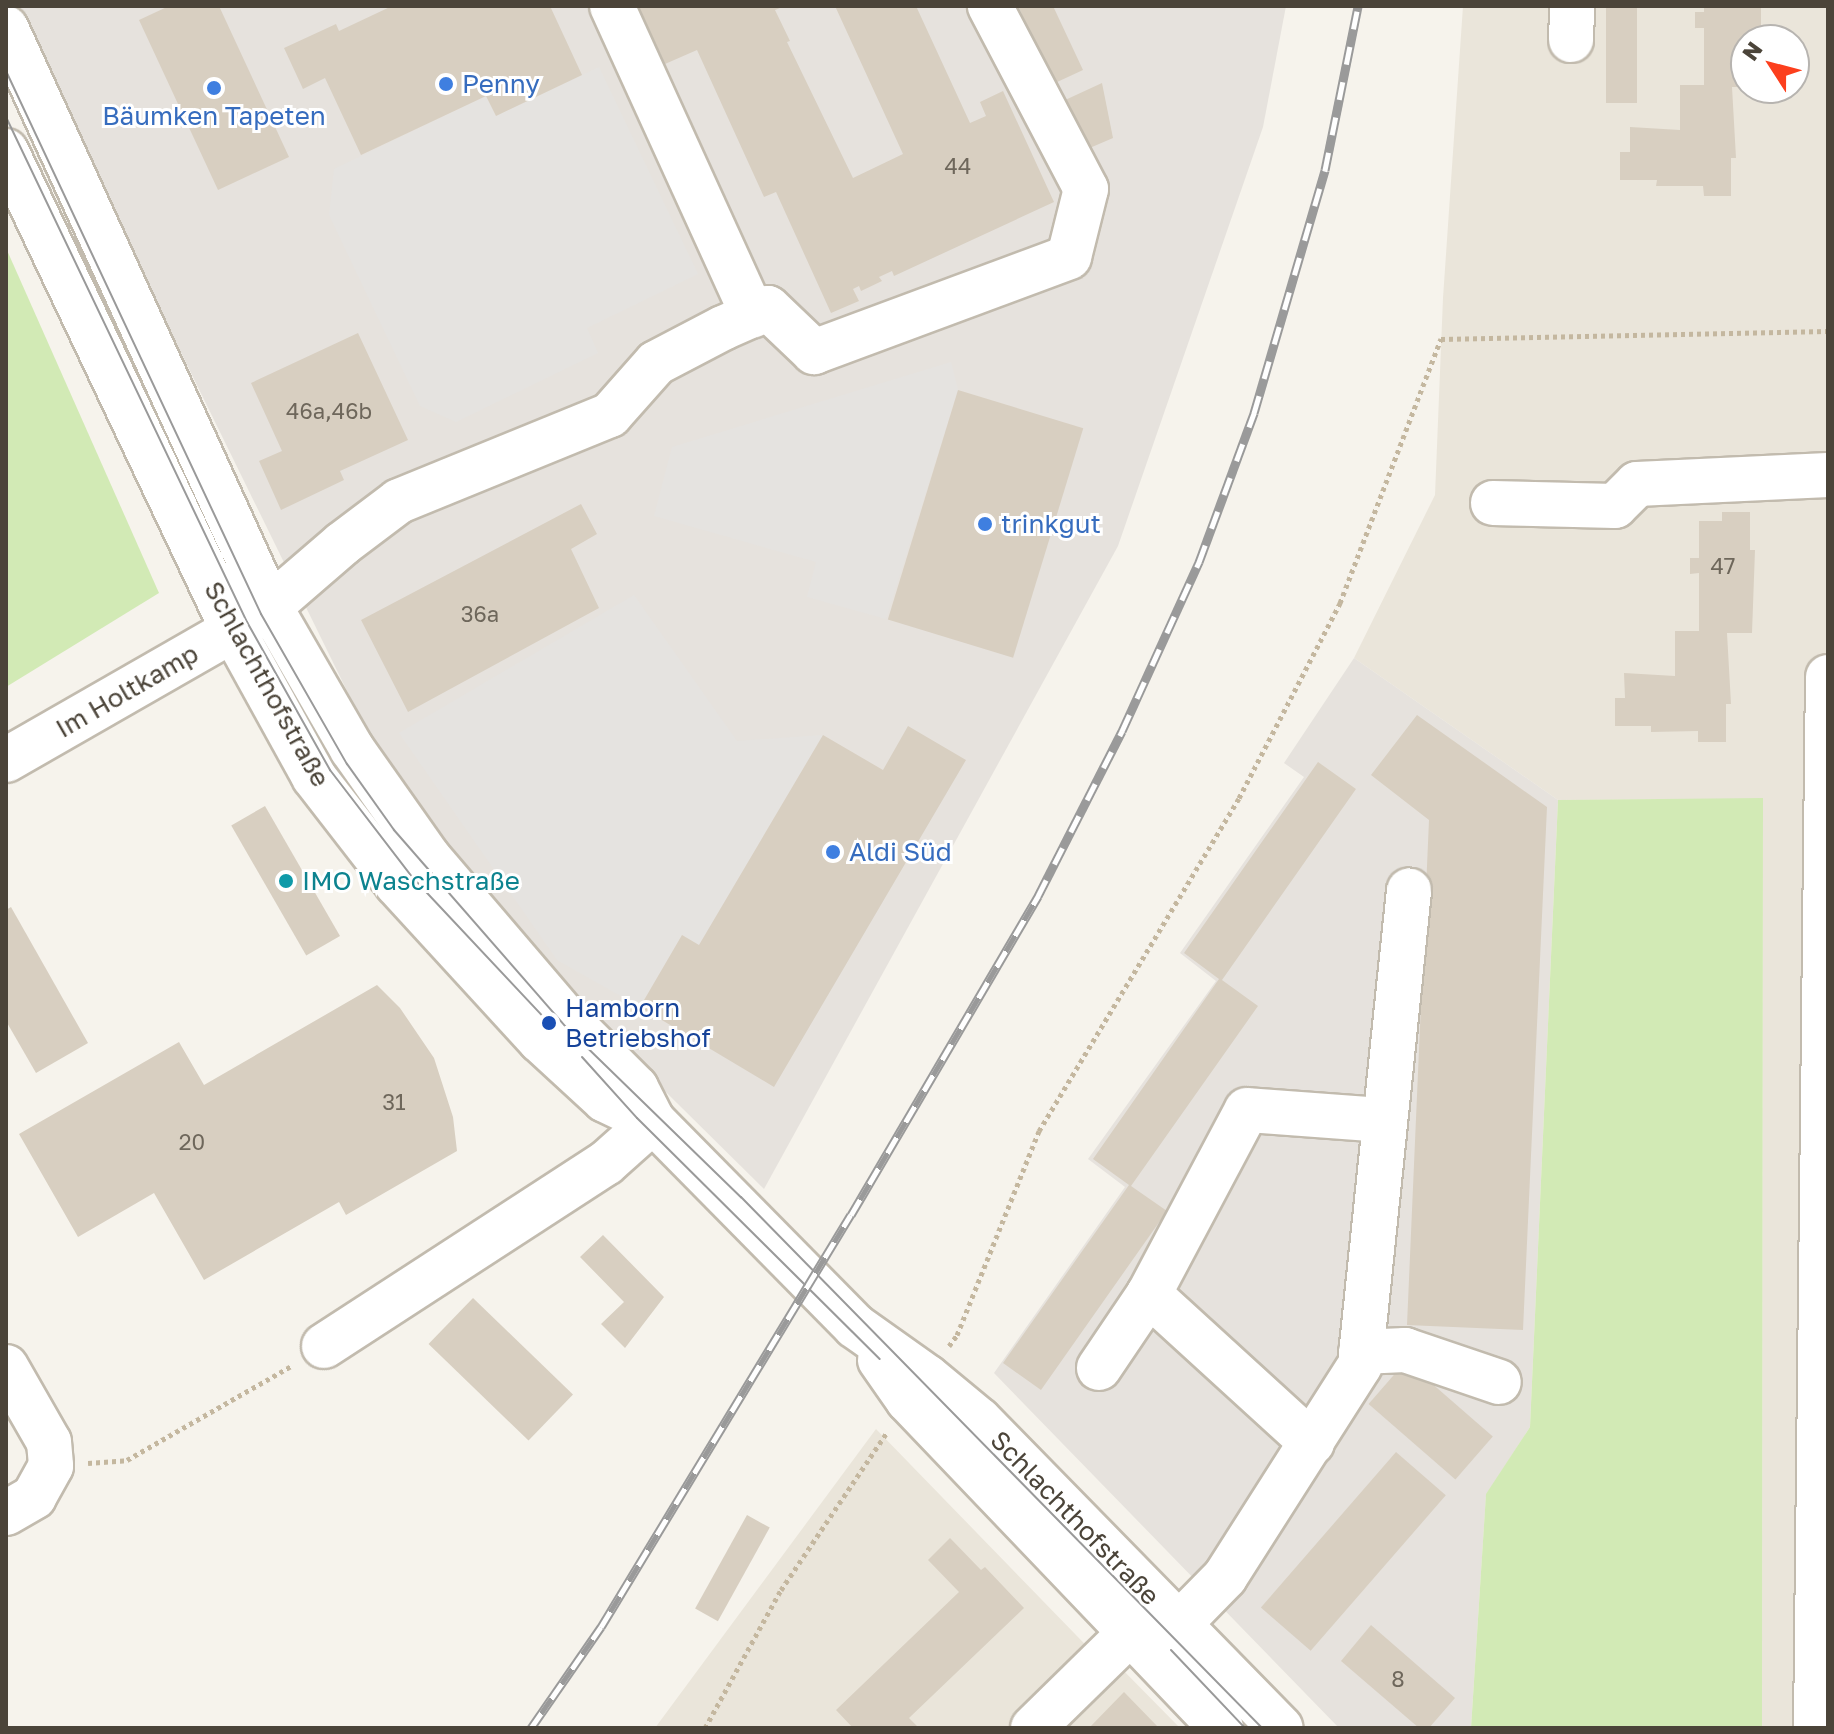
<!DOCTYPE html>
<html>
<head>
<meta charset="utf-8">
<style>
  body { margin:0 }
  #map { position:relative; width:1834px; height:1734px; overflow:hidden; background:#f6f3ec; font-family:"Golos Text",sans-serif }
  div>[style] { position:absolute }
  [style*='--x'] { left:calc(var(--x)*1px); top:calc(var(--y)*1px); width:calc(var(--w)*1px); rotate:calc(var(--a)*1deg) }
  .residential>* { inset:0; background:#eae5da }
  .industrial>* { inset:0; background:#e6e2dd }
  .green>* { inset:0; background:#d2eab5 }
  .parking>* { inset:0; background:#e5e3e0 }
  .building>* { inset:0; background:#d8cfc1; transform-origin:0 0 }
  .path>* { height:5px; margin-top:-2.5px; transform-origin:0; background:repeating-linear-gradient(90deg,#c4b79f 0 4px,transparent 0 8px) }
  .roads { filter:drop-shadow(2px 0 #c2bbae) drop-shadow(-2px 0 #c2bbae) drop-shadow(0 2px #c2bbae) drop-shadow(0 -2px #c2bbae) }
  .minor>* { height:44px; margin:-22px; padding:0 22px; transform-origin:22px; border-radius:22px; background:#fff }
  .tram>* { height:2px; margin:-1px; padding:0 1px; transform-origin:1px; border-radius:1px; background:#9a9a9a }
  .rail>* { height:9px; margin-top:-4.5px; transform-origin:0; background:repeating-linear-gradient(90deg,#fff 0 18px,#9a9a9a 0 36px); box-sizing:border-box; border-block:2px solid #9a9a9a }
  .dots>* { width:22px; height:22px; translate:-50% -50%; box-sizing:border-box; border:4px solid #fff; border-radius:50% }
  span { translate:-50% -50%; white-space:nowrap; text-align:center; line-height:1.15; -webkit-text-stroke:6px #fff; paint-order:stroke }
  .number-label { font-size:22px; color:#6e675b }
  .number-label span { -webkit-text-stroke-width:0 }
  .shop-label { font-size:26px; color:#366cbe }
  .left { translate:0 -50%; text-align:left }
  .street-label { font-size:26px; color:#4b4439 }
  .culture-label { font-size:26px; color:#0d838f }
  .transit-label { font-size:26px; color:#164399 }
  .frame { position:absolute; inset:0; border:8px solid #4b4439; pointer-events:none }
  .north { position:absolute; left:1730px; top:24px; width:80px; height:80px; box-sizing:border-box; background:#fff; border:2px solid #b7b4b0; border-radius:50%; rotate:306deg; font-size:22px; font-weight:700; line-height:32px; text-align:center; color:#4b4439 }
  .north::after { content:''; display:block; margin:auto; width:28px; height:36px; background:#fc3f1d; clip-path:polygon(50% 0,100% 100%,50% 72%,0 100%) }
</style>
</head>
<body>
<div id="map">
  <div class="residential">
    <i style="clip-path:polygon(evenodd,1463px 6px,1828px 6px,1828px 1728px,1762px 1728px,1763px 799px,1558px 800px,1354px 658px,1435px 495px,1443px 298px,1463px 6px,1746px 40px,1794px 40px,1794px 88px,1746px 88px,1746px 40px)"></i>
    <i style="clip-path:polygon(876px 1429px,1110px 1670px,1117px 1664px,1180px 1728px,655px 1728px)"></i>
  </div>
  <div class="industrial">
    <i style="clip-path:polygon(11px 6px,1286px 6px,1263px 127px,1118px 546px,764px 1189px,429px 858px)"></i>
    <i style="clip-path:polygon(1354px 658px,1558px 800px,1530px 1427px,1486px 1495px,1471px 1728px,1339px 1728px,994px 1373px,1125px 1187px,1088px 1159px,1216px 981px,1180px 953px,1304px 777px,1284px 763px)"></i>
  </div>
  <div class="green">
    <i style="clip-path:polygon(6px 248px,159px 593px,6px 687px)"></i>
    <i style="clip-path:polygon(1763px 798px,1762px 1728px,1471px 1728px,1486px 1494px,1530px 1427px,1558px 800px)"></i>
  </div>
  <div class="parking">
    <i style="clip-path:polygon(599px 67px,698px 274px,587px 328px,598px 353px,456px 422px,420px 406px,329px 215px,334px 169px,486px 96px,496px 116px)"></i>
    <i style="clip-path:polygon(951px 362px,958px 390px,886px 619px,807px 597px,816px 562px,654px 516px,672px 447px)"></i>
    <i style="clip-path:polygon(634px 595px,737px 741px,823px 735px,699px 945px,682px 935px,640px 1007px,557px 960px,399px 733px)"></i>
  </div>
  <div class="building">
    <i style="clip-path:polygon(169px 6px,219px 6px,289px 157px,218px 190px,139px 20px)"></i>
    <i style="clip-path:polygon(392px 6px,550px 6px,582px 75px,496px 116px,486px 96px,361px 155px,325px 78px,303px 89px,284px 48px,336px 24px,339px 31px)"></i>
    <i style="clip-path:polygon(638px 6px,785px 6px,775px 10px,790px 41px,787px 42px,853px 178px,903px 154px,835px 6px,916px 6px,970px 123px,986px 116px,980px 102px,1003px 91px,1054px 202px,894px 276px,892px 271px,879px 277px,882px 281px,861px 291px,859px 286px,853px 289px,859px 301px,831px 313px,776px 192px,764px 197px,697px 50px,665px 64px)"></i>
    <i style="clip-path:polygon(1018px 6px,1053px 6px,1083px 70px,1055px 83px)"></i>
    <i style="left:1606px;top:6px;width:31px;height:97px"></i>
    <i style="clip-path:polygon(1704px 6px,1761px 6px,1761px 40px,1746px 40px,1746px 87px,1732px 87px,1736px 158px,1731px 158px,1731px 196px,1704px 196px,1703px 186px,1656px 186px,1657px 180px,1620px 180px,1620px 152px,1630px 152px,1630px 127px,1680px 130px,1680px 85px,1704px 85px,1704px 28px,1695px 28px,1695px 12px,1704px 12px)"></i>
    <i style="clip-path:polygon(1102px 83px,1113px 138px,1085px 150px,1063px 101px)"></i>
    <i style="clip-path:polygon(358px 333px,408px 440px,340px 471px,344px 480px,281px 510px,259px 461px,282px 451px,251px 383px)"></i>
    <i style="left:958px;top:390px;width:131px;height:240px;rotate:17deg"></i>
    <i style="clip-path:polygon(581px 504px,597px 534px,571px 549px,599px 608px,408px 712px,361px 620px)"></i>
    <i style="clip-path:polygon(1722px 512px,1750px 512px,1750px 550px,1755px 550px,1752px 633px,1727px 633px,1731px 704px,1726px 704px,1726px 742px,1698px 742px,1698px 731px,1651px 732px,1651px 726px,1615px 726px,1615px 698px,1625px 698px,1624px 673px,1675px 676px,1675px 631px,1699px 631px,1699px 573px,1690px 574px,1690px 558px,1699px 558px,1699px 521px,1722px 521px)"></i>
    <i style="clip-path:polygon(1417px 715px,1547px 807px,1523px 1330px,1407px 1325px,1429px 820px,1371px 775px)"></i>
    <i style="clip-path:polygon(908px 726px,966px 760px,774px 1087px,640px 1007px,682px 935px,699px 945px,823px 735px,883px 770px)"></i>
    <i style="clip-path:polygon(1318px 762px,1356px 789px,1222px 980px,1258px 1006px,1131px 1186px,1167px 1211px,1041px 1390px,1003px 1363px,1129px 1185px,1093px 1159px,1219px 979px,1184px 953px)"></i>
    <i style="left:265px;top:806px;width:150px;height:39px;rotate:60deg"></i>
    <i style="clip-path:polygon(11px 907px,88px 1043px,36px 1073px,6px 1021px,6px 910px)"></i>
    <i style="clip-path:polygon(377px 985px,400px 1008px,434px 1058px,453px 1117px,457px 1151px,346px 1215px,339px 1202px,204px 1280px,154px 1193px,78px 1237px,19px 1134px,179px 1042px,204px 1085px)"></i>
    <i style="clip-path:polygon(603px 1235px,664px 1297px,625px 1348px,601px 1324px,624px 1302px,580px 1257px)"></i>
    <i style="left:473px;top:1298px;width:139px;height:64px;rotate:44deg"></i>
    <i style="left:1406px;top:1361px;width:115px;height:57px;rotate:41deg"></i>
    <i style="left:1396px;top:1452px;width:66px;height:206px;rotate:41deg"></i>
    <i style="left:747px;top:1515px;width:26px;height:107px;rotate:29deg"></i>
    <i style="clip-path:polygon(950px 1538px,981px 1570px,985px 1567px,1024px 1608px,909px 1718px,919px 1728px,853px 1728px,836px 1710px,959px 1592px,928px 1560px)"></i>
    <i style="clip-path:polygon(1371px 1625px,1455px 1698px,1429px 1728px,1419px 1728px,1341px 1661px)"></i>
    <i style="clip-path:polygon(1124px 1692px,1159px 1728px,1089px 1728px)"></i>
  </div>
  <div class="path">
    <i style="--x:949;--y:1346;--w:14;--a:-54"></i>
    <i style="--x:957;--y:1335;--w:220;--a:-68.1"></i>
    <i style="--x:1039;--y:1131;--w:388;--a:-59"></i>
    <i style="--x:1239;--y:798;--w:220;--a:-62.6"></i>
    <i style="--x:1340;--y:603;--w:283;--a:-69.1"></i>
    <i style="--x:1441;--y:339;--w:387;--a:-1.2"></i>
    <i style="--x:88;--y:1463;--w:39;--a:-4"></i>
    <i style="--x:127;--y:1460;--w:191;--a:-29.8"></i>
    <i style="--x:705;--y:1728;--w:158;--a:-61.2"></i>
    <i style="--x:781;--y:1590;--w:190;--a:-56.1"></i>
  </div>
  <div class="roads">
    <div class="minor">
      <i style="--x:612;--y:6;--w:340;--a:65.5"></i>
      <i style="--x:6;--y:28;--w:636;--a:65.49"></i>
      <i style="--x:270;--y:607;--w:164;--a:60"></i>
      <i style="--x:352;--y:749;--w:133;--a:54.8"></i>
      <i style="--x:429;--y:858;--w:208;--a:49.5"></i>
      <i style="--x:564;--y:1016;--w:102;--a:45"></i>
      <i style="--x:636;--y:1088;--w:37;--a:63"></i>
      <i style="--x:653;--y:1121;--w:288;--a:45.4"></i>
      <i style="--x:855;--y:1326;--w:88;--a:35.3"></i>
      <i style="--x:927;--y:1377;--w:67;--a:39.6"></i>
      <i style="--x:979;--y:1420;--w:431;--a:45.6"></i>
      <i style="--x:1571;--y:40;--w:34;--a:-88"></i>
      <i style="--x:6;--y:151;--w:530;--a:64.64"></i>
      <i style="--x:233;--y:630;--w:168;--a:61.1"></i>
      <i style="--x:314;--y:777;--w:135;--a:52.2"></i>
      <i style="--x:397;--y:884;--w:212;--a:47.5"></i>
      <i style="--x:540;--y:1040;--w:88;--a:42.7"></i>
      <i style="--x:605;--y:1100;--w:44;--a:25.4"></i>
      <i style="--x:1493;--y:503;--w:122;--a:1.4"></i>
      <i style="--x:1615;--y:506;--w:31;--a:-45"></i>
      <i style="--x:1637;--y:484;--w:191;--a:-2.7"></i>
      <i style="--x:6;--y:760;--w:294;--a:-29.8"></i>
      <i style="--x:261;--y:614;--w:107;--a:-40.8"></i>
      <i style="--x:342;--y:544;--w:71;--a:-37"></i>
      <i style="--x:399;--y:501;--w:228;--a:-22.2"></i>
      <i style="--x:610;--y:415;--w:69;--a:-48.5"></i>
      <i style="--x:656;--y:363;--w:76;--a:-27.6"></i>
      <i style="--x:723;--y:328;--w:49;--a:-24"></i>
      <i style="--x:768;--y:308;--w:64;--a:43.7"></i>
      <i style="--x:814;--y:352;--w:272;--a:-20.4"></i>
      <i style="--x:1069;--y:257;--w:70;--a:-76"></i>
      <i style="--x:1086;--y:189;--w:207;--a:-117.7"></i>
      <i style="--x:324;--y:1346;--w:336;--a:-33"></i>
      <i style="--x:606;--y:1163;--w:63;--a:-41.8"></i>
      <i style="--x:1361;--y:1352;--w:44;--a:-2.6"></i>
      <i style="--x:1405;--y:1350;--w:99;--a:18.8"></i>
      <i style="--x:880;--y:1360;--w:49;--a:55"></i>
      <i style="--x:908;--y:1400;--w:453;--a:46.3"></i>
      <i style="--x:6;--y:1367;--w:86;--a:60.2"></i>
      <i style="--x:49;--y:1442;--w:24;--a:85"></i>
      <i style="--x:51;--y:1466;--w:35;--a:119"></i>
      <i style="--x:34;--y:1497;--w:32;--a:150"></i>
      <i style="--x:1099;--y:1368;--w:89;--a:-56"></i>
      <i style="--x:1312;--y:1443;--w:221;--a:-137.6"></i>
      <i style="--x:1149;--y:1294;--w:208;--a:-62"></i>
      <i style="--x:1247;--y:1110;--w:136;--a:4.2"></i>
      <i style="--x:1179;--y:1624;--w:66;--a:-45.6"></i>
      <i style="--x:1225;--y:1577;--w:251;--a:-57.5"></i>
      <i style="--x:1360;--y:1365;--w:477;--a:-84.1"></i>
      <i style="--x:1033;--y:1728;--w:137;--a:-44.4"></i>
      <i style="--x:1816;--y:1728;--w:1051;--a:-89.35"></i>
    </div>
  </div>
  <div class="tram">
    <i style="--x:6;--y:71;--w:600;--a:64.84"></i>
    <i style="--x:261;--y:614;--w:173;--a:60.2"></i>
    <i style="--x:347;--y:764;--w:81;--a:54.5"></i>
    <i style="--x:394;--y:830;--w:263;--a:48.9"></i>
    <i style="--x:567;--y:1028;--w:243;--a:44.2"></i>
    <i style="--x:741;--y:1197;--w:744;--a:45.54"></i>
    <i style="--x:6;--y:117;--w:560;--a:64.49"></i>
    <i style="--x:247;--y:622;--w:170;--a:60.7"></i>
    <i style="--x:330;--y:770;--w:136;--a:52.5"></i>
    <i style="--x:413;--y:878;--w:199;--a:46.8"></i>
    <i style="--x:582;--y:1057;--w:82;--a:48"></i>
    <i style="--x:637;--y:1118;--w:342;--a:44.8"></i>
    <i style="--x:1171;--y:1650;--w:108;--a:46.5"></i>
  </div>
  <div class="rail">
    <i style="--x:531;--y:1728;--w:123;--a:-55.3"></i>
    <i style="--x:601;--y:1627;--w:482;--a:-58.8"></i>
    <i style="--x:851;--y:1215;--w:370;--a:-59.6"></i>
    <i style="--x:1038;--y:896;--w:185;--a:-63"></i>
    <i style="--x:1122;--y:731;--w:186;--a:-65.5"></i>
    <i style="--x:1199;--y:562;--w:159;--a:-69.7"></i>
    <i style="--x:1254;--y:413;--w:253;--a:-73.7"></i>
    <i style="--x:1325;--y:170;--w:167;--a:-78.6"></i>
  </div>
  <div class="dots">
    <i style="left:446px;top:84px;background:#3f7fe0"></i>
    <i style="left:214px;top:88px;background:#3f7fe0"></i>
    <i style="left:985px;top:524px;background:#3f7fe0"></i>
    <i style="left:833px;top:852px;background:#3f7fe0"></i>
    <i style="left:286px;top:881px;background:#0f9aa8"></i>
    <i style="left:549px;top:1023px;background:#1a4fb4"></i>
  </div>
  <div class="number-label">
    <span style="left:958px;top:166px">44</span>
    <span style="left:329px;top:411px">46a,46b</span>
    <span style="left:1723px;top:566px">47</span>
    <span style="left:480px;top:614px">36a</span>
    <span style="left:394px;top:1102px">31</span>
    <span style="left:192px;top:1142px">20</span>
    <span style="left:1398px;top:1679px">8</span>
  </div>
  <div class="shop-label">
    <span class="left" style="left:462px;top:84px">Penny</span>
    <span style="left:214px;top:116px">Bäumken Tapeten</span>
    <span class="left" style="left:1001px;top:524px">trinkgut</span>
    <span class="left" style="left:849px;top:852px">Aldi Süd</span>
  </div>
  <div class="street-label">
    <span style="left:267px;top:684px;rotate:61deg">Schlachthofstraße</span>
    <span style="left:127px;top:691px;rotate:-30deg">Im Holtkamp</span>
    <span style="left:1075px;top:1518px;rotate:46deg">Schlachthofstraße</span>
  </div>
  <div class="culture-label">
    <span class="left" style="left:302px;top:881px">IMO Waschstraße</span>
  </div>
  <div class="transit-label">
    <span class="left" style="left:565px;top:1023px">Hamborn<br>Betriebshof</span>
  </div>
  <div class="frame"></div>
  <div class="north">N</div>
</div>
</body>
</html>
